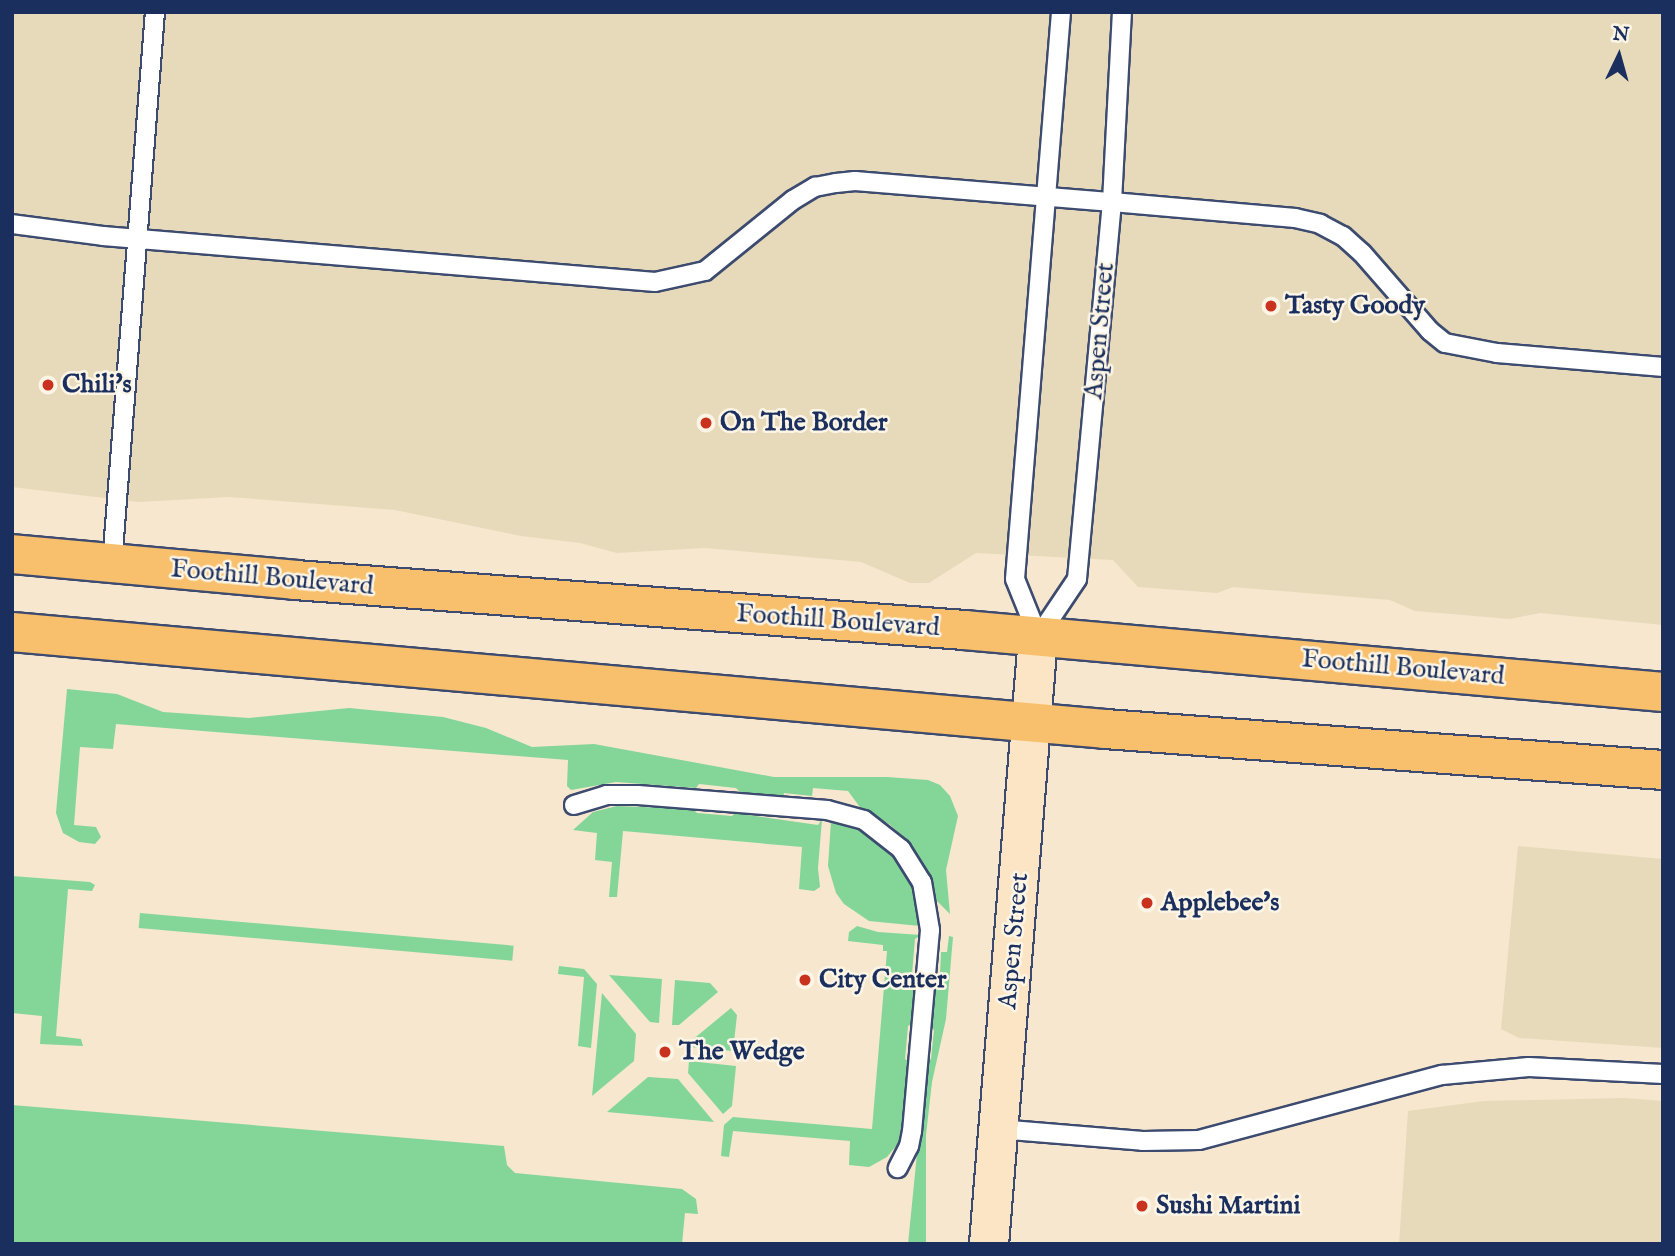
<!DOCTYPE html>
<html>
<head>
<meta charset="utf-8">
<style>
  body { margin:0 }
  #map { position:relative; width:1675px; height:1256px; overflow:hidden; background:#f7e7ce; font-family:"IM FELL English",serif }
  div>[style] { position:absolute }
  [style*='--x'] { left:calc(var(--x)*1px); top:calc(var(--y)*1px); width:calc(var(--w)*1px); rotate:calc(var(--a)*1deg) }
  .built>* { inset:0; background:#e7daba }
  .green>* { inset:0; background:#83d698; transform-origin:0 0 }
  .roads { filter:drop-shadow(2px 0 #3c4b6f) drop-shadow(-2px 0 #3c4b6f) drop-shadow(0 2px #3c4b6f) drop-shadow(0 -2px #3c4b6f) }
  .lane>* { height:18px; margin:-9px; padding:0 9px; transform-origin:9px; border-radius:9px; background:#fff }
  .secondary>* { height:38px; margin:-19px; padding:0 19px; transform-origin:19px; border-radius:19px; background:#fce5c4 }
  .primary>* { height:38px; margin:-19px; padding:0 19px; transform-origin:19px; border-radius:19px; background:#f8bf6c }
  .dots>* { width:19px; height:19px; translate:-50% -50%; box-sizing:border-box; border:4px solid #fcf5e5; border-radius:50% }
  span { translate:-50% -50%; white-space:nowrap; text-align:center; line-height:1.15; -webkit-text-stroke:5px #fcf5e5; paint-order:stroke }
  .poi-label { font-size:26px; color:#1b2f5e; font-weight:700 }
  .left { translate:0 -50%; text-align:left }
  .street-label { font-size:26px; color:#1b2f5e }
  .frame { position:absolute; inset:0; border:14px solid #1b2f5e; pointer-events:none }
  .north { position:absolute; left:1584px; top:21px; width:70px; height:70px; -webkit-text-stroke:5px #fcf5e5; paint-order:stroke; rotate:5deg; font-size:19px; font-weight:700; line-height:28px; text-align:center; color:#1b2f5e }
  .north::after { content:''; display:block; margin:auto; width:24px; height:32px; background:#1b2f5e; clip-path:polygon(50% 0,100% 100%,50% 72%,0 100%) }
</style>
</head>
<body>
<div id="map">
  <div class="built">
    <i style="clip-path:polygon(12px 12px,1663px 12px,1663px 625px,1540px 613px,1510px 619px,1415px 611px,1390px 600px,1233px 587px,1217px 593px,1138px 587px,1113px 560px,976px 553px,929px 583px,910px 583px,861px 562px,705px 548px,617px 553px,580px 543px,521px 536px,395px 510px,229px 497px,138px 502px,12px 487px)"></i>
    <i style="clip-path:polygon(1518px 846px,1663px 859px,1663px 1048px,1519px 1038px,1501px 1029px)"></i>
    <i style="clip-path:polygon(1625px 1098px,1663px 1101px,1663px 1244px,1399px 1244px,1408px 1111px,1484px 1101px)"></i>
  </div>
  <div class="green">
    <i style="clip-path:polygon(67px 689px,117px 694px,163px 712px,249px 718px,349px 708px,443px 717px,486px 728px,532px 747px,594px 744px,774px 777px,887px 777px,928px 780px,940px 785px,950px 796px,958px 816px,946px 870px,950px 914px,936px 900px,926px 869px,904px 837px,889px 824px,862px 810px,848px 791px,813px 788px,812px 796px,784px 793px,783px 797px,741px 793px,736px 788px,699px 784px,696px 788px,616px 782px,571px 790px,567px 786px,568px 760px,116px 724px,113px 749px,80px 747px,74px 825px,96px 827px,101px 837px,95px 844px,79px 842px,63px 833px,56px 813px)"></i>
    <i style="clip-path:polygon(617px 806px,693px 809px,697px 813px,732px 816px,735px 813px,818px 825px,822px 819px,818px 868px,820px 887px,814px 891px,799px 889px,802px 847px,623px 831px,617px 897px,609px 897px,612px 862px,595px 860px,597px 833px,573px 830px,593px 812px)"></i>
    <i style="clip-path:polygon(831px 821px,855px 827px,893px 855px,906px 872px,914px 891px,920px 926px,869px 921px,844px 904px,836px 893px,828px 866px)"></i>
    <i style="clip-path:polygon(12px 876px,90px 882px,95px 885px,92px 891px,68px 889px,56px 1036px,81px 1039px,83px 1046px,40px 1044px,42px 1016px,12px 1013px)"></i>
    <i style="left:140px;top:913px;width:375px;height:15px;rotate:5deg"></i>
    <i style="clip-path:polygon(857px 926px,878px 932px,921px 935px,915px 939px,912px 974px,916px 977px,913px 1023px,908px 1026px,905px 1059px,909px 1062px,901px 1140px,887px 1157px,869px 1167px,849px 1165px,850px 1141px,733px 1131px,729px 1157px,721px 1156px,724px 1125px,733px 1117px,872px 1129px,887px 951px,883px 951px,883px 945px,848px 941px,849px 932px)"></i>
    <i style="clip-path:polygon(949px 936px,953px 937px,946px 1019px,932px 1082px,926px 1135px,926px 1244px,908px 1244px,926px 1063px,931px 1059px,934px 1030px,930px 1025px,934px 979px,940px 975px,941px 952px,947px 952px)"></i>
    <i style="clip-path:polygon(559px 966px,584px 969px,597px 984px,591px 1048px,578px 1046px,584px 977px,558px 974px)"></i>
    <i style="clip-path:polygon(609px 975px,662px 979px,659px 1023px,650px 1022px)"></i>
    <i style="clip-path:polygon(675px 980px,710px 983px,718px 992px,679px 1025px,672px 1025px)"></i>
    <i style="clip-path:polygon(602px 993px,636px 1034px,634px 1061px,592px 1096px)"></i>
    <i style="clip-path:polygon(731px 1008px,737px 1015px,733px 1051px,690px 1047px,691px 1041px)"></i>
    <i style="clip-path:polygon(689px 1061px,736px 1066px,732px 1106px,723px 1114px,688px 1073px)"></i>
    <i style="clip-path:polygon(648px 1077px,678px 1079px,714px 1122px,607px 1112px)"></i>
    <i style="clip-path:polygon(12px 1105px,504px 1146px,507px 1165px,515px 1173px,682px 1189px,696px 1199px,698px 1214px,685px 1213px,682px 1244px,12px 1244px)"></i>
  </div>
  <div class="roads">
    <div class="lane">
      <i style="--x:12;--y:224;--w:92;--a:7.5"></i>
      <i style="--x:103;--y:236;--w:554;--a:4.76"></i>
      <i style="--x:655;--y:282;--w:51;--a:-12.4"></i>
      <i style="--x:705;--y:271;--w:113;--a:-38.9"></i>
      <i style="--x:793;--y:200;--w:26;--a:-31"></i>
      <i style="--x:815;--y:187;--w:21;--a:-11"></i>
      <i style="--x:836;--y:183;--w:19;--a:-6"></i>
      <i style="--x:855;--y:181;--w:258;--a:4.7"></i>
      <i style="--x:1112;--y:202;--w:184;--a:5"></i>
      <i style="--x:1295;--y:218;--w:26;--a:13"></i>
      <i style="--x:1320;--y:224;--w:26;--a:28"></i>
      <i style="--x:1343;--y:236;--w:25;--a:42"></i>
      <i style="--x:1362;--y:253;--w:103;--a:48.9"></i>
      <i style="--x:1430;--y:331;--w:19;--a:39"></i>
      <i style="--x:1445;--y:343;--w:53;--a:10.9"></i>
      <i style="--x:1497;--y:353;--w:167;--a:4.8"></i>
      <i style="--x:112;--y:564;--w:554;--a:-85.55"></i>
      <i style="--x:1038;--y:636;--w:61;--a:-112"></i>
      <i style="--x:1015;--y:579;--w:569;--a:-85.36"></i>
      <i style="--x:1038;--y:637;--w:70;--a:-56.1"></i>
      <i style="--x:1077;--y:579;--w:379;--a:-84.7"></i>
      <i style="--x:1112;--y:202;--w:190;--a:-87"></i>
      <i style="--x:574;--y:805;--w:34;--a:-17"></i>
      <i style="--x:606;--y:795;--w:32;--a:0"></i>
      <i style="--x:638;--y:795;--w:190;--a:4.5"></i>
      <i style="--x:827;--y:810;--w:38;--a:15"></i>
      <i style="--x:864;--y:820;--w:47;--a:38.1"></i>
      <i style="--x:901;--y:849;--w:39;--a:58"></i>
      <i style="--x:922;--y:882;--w:49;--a:80.5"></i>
      <i style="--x:930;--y:930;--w:202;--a:95.1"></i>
      <i style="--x:912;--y:1131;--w:15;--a:101"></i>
      <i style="--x:909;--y:1146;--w:25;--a:117"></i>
      <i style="--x:998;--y:1129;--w:145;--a:4.7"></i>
      <i style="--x:1143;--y:1141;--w:56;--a:-1"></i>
      <i style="--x:1199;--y:1140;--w:252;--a:-15"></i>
      <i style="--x:1442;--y:1075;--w:87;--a:-5.3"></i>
      <i style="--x:1529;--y:1067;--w:134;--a:3"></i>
    </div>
    <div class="secondary">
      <i style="--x:989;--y:1244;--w:609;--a:-85.38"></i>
    </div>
    <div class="primary">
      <i style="--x:12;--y:554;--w:284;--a:5.2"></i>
      <i style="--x:295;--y:580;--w:671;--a:4.27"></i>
      <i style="--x:964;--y:630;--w:702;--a:5.07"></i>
      <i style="--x:12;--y:632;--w:1097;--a:5.07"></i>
      <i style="--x:1105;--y:729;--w:560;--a:4.2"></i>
    </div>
  </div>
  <div class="dots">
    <i style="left:1271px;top:306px;background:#c8321e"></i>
    <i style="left:48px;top:385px;background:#c8321e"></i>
    <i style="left:706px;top:423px;background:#c8321e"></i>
    <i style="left:1147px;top:903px;background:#c8321e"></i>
    <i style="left:805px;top:980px;background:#c8321e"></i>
    <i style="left:665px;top:1052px;background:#c8321e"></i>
    <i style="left:1142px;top:1206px;background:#c8321e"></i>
  </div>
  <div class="poi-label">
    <span class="left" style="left:1285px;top:306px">Tasty Goody</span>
    <span class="left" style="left:62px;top:385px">Chili's</span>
    <span class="left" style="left:720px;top:423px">On The Border</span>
    <span class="left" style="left:1161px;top:903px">Applebee's</span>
    <span class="left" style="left:819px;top:980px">City Center</span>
    <span class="left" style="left:679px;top:1052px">The Wedge</span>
    <span class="left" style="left:1156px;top:1206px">Sushi Martini</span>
  </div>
  <div class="street-label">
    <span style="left:1100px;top:331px;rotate:-85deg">Aspen Street</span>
    <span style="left:272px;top:578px;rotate:5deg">Foothill Boulevard</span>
    <span style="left:838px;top:621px;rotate:4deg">Foothill Boulevard</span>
    <span style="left:1403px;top:668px;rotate:5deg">Foothill Boulevard</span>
    <span style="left:1014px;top:941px;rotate:-85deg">Aspen Street</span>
  </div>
  <div class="frame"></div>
  <div class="north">N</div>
</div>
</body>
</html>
